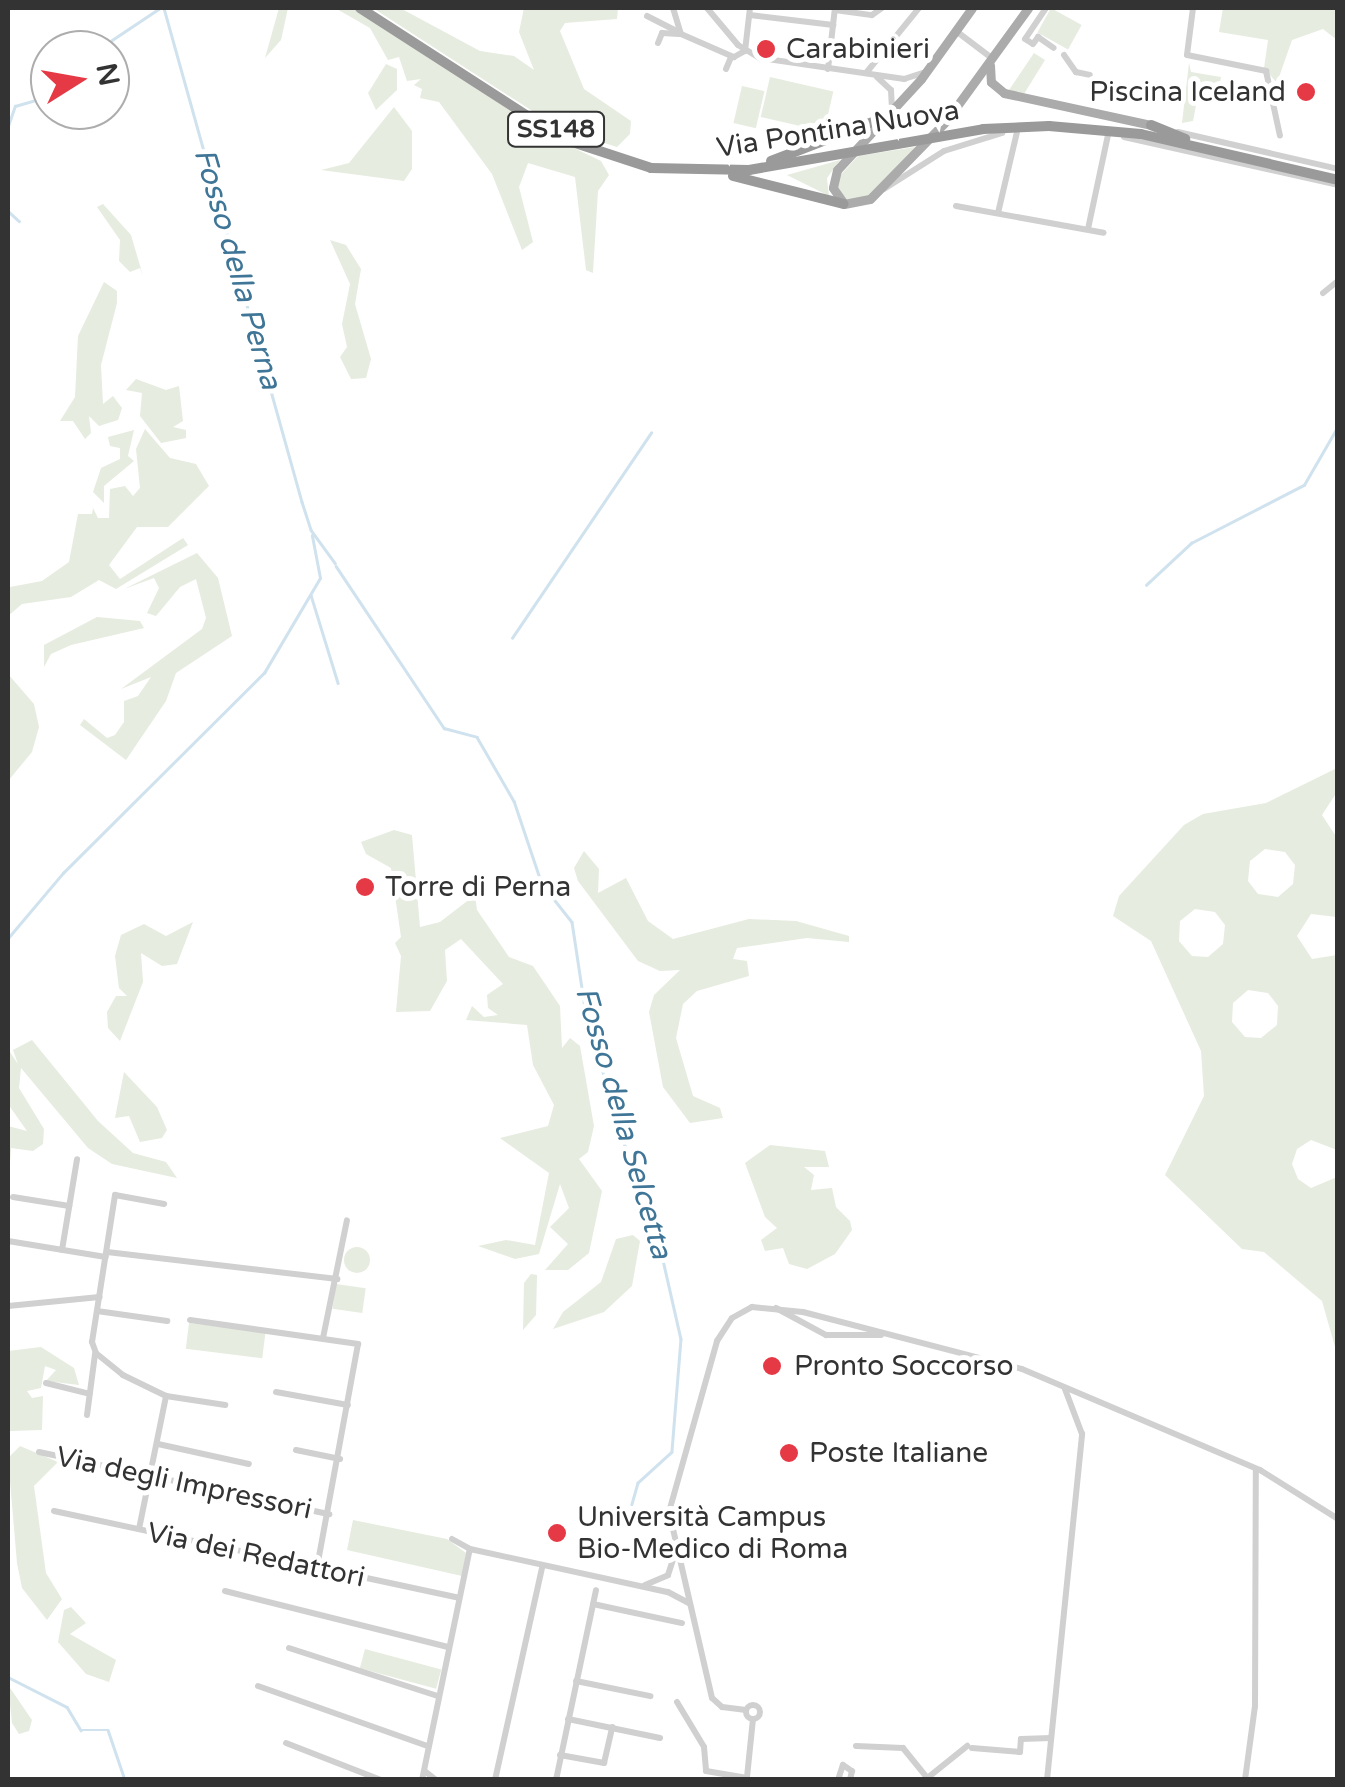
<!DOCTYPE html>
<html>
<head>
<meta charset="utf-8">
<style>
  body { margin:0 }
  #map { position:relative; width:1345px; height:1787px; overflow:hidden; background:#fff; font-family:"Varela Round",sans-serif }
  div>[style] { position:absolute }
  [style*='--x'] { left:calc(var(--x)*1px); top:calc(var(--y)*1px); width:calc(var(--w)*1px); rotate:calc(var(--a)*1deg) }
  .green>* { inset:0; background:#e6ecdf; transform-origin:0 0 }
  .round { border-radius:50% }
  .stream>* { height:2.5px; margin:-1.25px; padding:0 1.25px; transform-origin:1.25px; border-radius:1.25px; background:#cfe2ee }
  .minor>* { height:6px; margin:-3px; padding:0 3px; transform-origin:3px; border-radius:3px; background:#d0d0d0 }
  .minor>.ring { margin:-3px; padding:0; box-sizing:content-box; background:none; border:6px solid #d0d0d0; border-radius:50% }
  .major>* { height:9px; margin:-4.5px; padding:0 4.5px; transform-origin:4.5px; border-radius:4.5px; background:#ababab }
  .highway>* { height:10px; margin:-5px; padding:0 5px; transform-origin:5px; border-radius:5px; background:#9a9a9a }
  .dots>* { width:28px; height:28px; translate:-50% -50%; box-sizing:border-box; border:5px solid #fff; border-radius:50% }
  span { translate:-50% -50%; white-space:nowrap; text-align:center; line-height:1.15; -webkit-text-stroke:10px #fff; paint-order:stroke }
  .shield-label span { padding:2px 8px; background:#fff; border:2px solid; border-radius:8px; -webkit-text-stroke-width:0 }
  .shield-label { font-size:25px; color:#333; font-weight:700 }
  .poi-label { font-size:28px; color:#333 }
  .left { translate:0 -50%; text-align:left }
  .right { translate:-100% -50%; text-align:right }
  .street-label { font-size:28px; color:#333 }
  .water-label { font-size:30px; color:#3f7597; font-style:italic }
  .frame { position:absolute; inset:0; border:10px solid #333; pointer-events:none }
  .north { position:absolute; left:30px; top:30px; width:100px; height:100px; box-sizing:border-box; background:#fff; border:2px solid #adadad; border-radius:50%; rotate:79deg; font-size:28px; font-weight:700; line-height:40px; text-align:center; color:#333 }
  .north::after { content:''; display:block; margin:auto; width:35px; height:45px; background:#e63946; clip-path:polygon(50% 0,100% 100%,50% 72%,0 100%) }
</style>
</head>
<body>
<div id="map">
  <div class="green">
    <i style="clip-path:polygon(279px 8px,288px 8px,281px 40px,265px 58px)"></i>
    <i style="clip-path:polygon(335px 8px,354px 8px,549px 136px,601px 161px,609px 175px,598px 191px,593px 273px,586px 270px,575px 177px,528px 163px,519px 187px,533px 242px,522px 250px,492px 174px,439px 102px,420px 98px,422px 89px,414px 85px,421px 79px,407px 81px,399px 57px,388px 60px,370px 28px)"></i>
    <i style="clip-path:polygon(373px 8px,400px 8px,480px 51px,514px 56px,534px 70px,519px 32px,524px 8px,618px 8px,617px 19px,565px 23px,560px 31px,584px 89px,631px 121px,630px 134px,617px 147px,560px 129px)"></i>
    <i style="left:1051px;top:8px;width:35px;height:28px;rotate:29deg"></i>
    <i style="clip-path:polygon(1223px 8px,1337px 8px,1337px 40px,1323px 29px,1292px 40px,1277px 83px,1264px 68px,1268px 40px,1219px 32px)"></i>
    <i style="clip-path:polygon(1034px 53px,1045px 60px,1024px 94px,1009px 90px)"></i>
    <i style="clip-path:polygon(1189px 63px,1191px 72px,1221px 77px,1219px 88px,1201px 85px,1199px 97px,1187px 95px,1197px 100px,1193px 121px,1182px 123px)"></i>
    <i style="clip-path:polygon(386px 64px,397px 69px,397px 90px,376px 110px,368px 93px)"></i>
    <i style="left:770px;top:77px;width:65px;height:41px;rotate:13deg"></i>
    <i style="left:742px;top:86px;width:23px;height:38px;rotate:13deg"></i>
    <i style="clip-path:polygon(394px 107px,412px 131px,412px 169px,404px 181px,321px 170px,349px 163px)"></i>
    <i style="clip-path:polygon(915px 147px,865px 200px,853px 203px,837px 196px,836px 180px,858px 156px)"></i>
    <i style="clip-path:polygon(840px 160px,827px 178px,829px 196px,787px 175px)"></i>
    <i style="clip-path:polygon(103px 204px,131px 235px,143px 276px,140px 268px,130px 272px,119px 261px,120px 240px,97px 207px)"></i>
    <i style="clip-path:polygon(330px 240px,346px 245px,361px 269px,355px 304px,371px 359px,366px 378px,351px 379px,340px 357px,347px 347px,342px 324px,350px 284px)"></i>
    <i style="clip-path:polygon(104px 282px,117px 291px,117px 303px,101px 365px,103px 404px,113px 396px,122px 408px,118px 420px,99px 426px,89px 416px,91px 433px,85px 439px,73px 421px,60px 421px,75px 397px,78px 336px)"></i>
    <i style="clip-path:polygon(136px 379px,166px 390px,179px 386px,183px 421px,173px 427px,186px 430px,186px 438px,161px 443px,140px 416px,142px 393px,126px 390px)"></i>
    <i style="clip-path:polygon(145px 429px,170px 458px,196px 464px,209px 486px,168px 527px,137px 527px,109px 565px,120px 579px,183px 538px,188px 545px,116px 589px,99px 580px,71px 597px,22px 604px,8px 616px,10px 587px,42px 581px,69px 562px,78px 514px,92px 514px,93px 508px,98px 518px,109px 518px,110px 489px,125px 486px,133px 496px,140px 488px,136px 449px)"></i>
    <i style="clip-path:polygon(134px 430px,128px 456px,134px 461px,104px 486px,104px 503px,93px 492px,101px 468px,120px 459px,120px 448px,110px 446px,108px 437px)"></i>
    <i style="clip-path:polygon(197px 553px,218px 578px,232px 636px,176px 673px,166px 701px,126px 760px,80px 725px,84px 719px,107px 738px,115px 735px,124px 722px,124px 701px,138px 696px,151px 677px,121px 689px,202px 629px,206px 618px,196px 579px,180px 587px,156px 616px,147px 613px,159px 588px,154px 578px,124px 589px)"></i>
    <i style="clip-path:polygon(97px 617px,140px 621px,144px 628px,71px 645px,51px 654px,44px 667px,44px 645px)"></i>
    <i style="clip-path:polygon(8px 674px,34px 704px,39px 727px,32px 752px,8px 781px)"></i>
    <i style="clip-path:polygon(evenodd,1337px 768px,1337px 792px,1322px 815px,1337px 838px,1337px 917px,1311px 914px,1297px 936px,1312px 959px,1337px 955px,1337px 1150px,1311px 1140px,1297px 1149px,1292px 1164px,1298px 1179px,1311px 1188px,1337px 1177px,1337px 1354px,1322px 1301px,1264px 1252px,1242px 1249px,1165px 1175px,1204px 1096px,1201px 1051px,1151px 941px,1113px 916px,1119px 896px,1184px 825px,1203px 814px,1266px 803px,1337px 768px,1265px 849px,1285px 852px,1295px 865px,1293px 884px,1278px 897px,1258px 894px,1248px 881px,1250px 861px,1265px 849px,1337px 768px,1195px 909px,1215px 912px,1225px 925px,1223px 944px,1208px 957px,1192px 956px,1179px 941px,1180px 921px,1195px 909px,1337px 768px,1248px 990px,1268px 993px,1278px 1006px,1277px 1025px,1261px 1038px,1245px 1037px,1232px 1022px,1233px 1003px,1248px 990px)"></i>
    <i style="clip-path:polygon(394px 830px,412px 835px,420px 927px,440px 922px,475px 895px,477px 910px,509px 957px,533px 966px,560px 1006px,562px 1048px,570px 1038px,580px 1046px,594px 1126px,588px 1152px,579px 1159px,602px 1191px,589px 1253px,568px 1270px,545px 1270px,568px 1244px,550px 1227px,569px 1208px,560px 1184px,539px 1254px,515px 1259px,478px 1246px,506px 1240px,535px 1245px,549px 1173px,500px 1138px,548px 1126px,554px 1105px,533px 1065px,527px 1025px,466px 1020px,472px 1006px,484px 1017px,498px 1015px,488px 1008px,487px 995px,503px 984px,461px 939px,445px 950px,447px 981px,430px 1011px,396px 1012px,401px 956px,395px 943px,401px 937px,391px 868px,366px 854px,361px 842px)"></i>
    <i style="clip-path:polygon(584px 851px,599px 869px,598px 893px,626px 878px,648px 921px,673px 939px,749px 919px,796px 921px,849px 936px,849px 942px,807px 938px,737px 948px,733px 959px,747px 961px,749px 976px,697px 991px,683px 1004px,676px 1038px,693px 1096px,720px 1108px,723px 1118px,690px 1123px,663px 1087px,649px 1012px,654px 995px,680px 970px,660px 971px,638px 961px,578px 881px,574px 868px)"></i>
    <i style="clip-path:polygon(193px 922px,177px 964px,162px 966px,141px 953px,143px 982px,120px 1041px,108px 1028px,107px 1012px,116px 996px,127px 996px,119px 988px,115px 956px,121px 935px,144px 924px,166px 936px)"></i>
    <i style="clip-path:polygon(32px 1040px,98px 1121px,133px 1153px,166px 1162px,177px 1178px,112px 1164px,88px 1148px,21px 1068px,19px 1088px,44px 1129px,43px 1144px,33px 1151px,11px 1148px,8px 1195px,8px 1126px,27px 1131px,8px 1104px,8px 1049px,18px 1064px,13px 1050px)"></i>
    <i style="clip-path:polygon(124px 1072px,157px 1107px,167px 1130px,162px 1138px,140px 1142px,129px 1116px,115px 1118px)"></i>
    <i style="clip-path:polygon(770px 1145px,825px 1151px,829px 1167px,804px 1167px,814px 1175px,811px 1190px,832px 1188px,836px 1207px,850px 1221px,852px 1230px,835px 1254px,807px 1269px,789px 1264px,783px 1248px,765px 1251px,761px 1240px,777px 1228px,765px 1217px,745px 1163px)"></i>
    <i style="clip-path:polygon(633px 1235px,640px 1241px,632px 1286px,604px 1312px,553px 1329px,563px 1312px,601px 1282px,616px 1239px)"></i>
    <i class="round" style="left:344px;top:1247px;width:26px;height:26px"></i>
    <i style="clip-path:polygon(531px 1274px,537px 1275px,536px 1315px,523px 1330px,524px 1283px)"></i>
    <i style="left:336px;top:1284px;width:30px;height:25px;rotate:8deg"></i>
    <i style="left:189px;top:1323px;width:77px;height:26px;rotate:7deg"></i>
    <i style="clip-path:polygon(41px 1347px,74px 1368px,79px 1385px,46px 1381px,56px 1370px,45px 1366px,41px 1388px,27px 1391px,32px 1398px,43px 1396px,42px 1430px,10px 1431px,8px 1351px)"></i>
    <i style="clip-path:polygon(20px 1446px,58px 1462px,34px 1486px,46px 1573px,62px 1599px,47px 1620px,22px 1588px,17px 1563px,8px 1458px)"></i>
    <i style="clip-path:polygon(353px 1520px,447px 1539px,466px 1553px,462px 1576px,347px 1550px)"></i>
    <i style="clip-path:polygon(71px 1607px,86px 1623px,70px 1634px,116px 1660px,109px 1682px,86px 1674px,58px 1642px,64px 1610px)"></i>
    <i style="left:365px;top:1649px;width:79px;height:20px;rotate:15deg"></i>
    <i style="clip-path:polygon(8px 1685px,32px 1720px,29px 1731px,19px 1734px,12px 1723px)"></i>
  </div>
  <div class="stream">
    <i style="--x:164;--y:8;--w:513;--a:74.39"></i>
    <i style="--x:302;--y:502;--w:29;--a:72"></i>
    <i style="--x:311;--y:530;--w:41;--a:54"></i>
    <i style="--x:97;--y:50;--w:76;--a:-33.7"></i>
    <i style="--x:8;--y:126;--w:21;--a:-71"></i>
    <i style="--x:15;--y:106;--w:36;--a:-16"></i>
    <i style="--x:8;--y:211;--w:15;--a:42"></i>
    <i style="--x:336;--y:566;--w:195;--a:56.3"></i>
    <i style="--x:444;--y:728;--w:34;--a:15"></i>
    <i style="--x:477;--y:737;--w:74;--a:60"></i>
    <i style="--x:514;--y:801;--w:88;--a:71.4"></i>
    <i style="--x:542;--y:884;--w:48;--a:51.7"></i>
    <i style="--x:572;--y:922;--w:94;--a:81.4"></i>
    <i style="--x:586;--y:1015;--w:193;--a:73.4"></i>
    <i style="--x:641;--y:1200;--w:20;--a:53"></i>
    <i style="--x:653;--y:1216;--w:126;--a:77.2"></i>
    <i style="--x:681;--y:1339;--w:113;--a:94.6"></i>
    <i style="--x:672;--y:1452;--w:46;--a:137.6"></i>
    <i style="--x:638;--y:1483;--w:22;--a:106"></i>
    <i style="--x:1146;--y:585;--w:62;--a:-43"></i>
    <i style="--x:1191;--y:543;--w:127;--a:-27.2"></i>
    <i style="--x:1304;--y:485;--w:68;--a:-60"></i>
    <i style="--x:311;--y:595;--w:92;--a:72.9"></i>
    <i style="--x:512;--y:638;--w:248;--a:-55.9"></i>
    <i style="--x:8;--y:938;--w:85;--a:-49.8"></i>
    <i style="--x:63;--y:873;--w:284;--a:-44.9"></i>
    <i style="--x:264;--y:673;--w:110;--a:-59.5"></i>
    <i style="--x:320;--y:578;--w:43;--a:-100.8"></i>
    <i style="--x:8;--y:1677;--w:66;--a:27"></i>
    <i style="--x:67;--y:1707;--w:27;--a:59"></i>
    <i style="--x:81;--y:1730;--w:27;--a:0"></i>
    <i style="--x:108;--y:1730;--w:53;--a:71.2"></i>
  </div>
  <div class="minor">
    <i style="--x:673;--y:8;--w:27;--a:73"></i>
    <i style="--x:681;--y:34;--w:58;--a:23.5"></i>
    <i style="--x:734;--y:57;--w:13;--a:-29"></i>
    <i style="--x:745;--y:51;--w:43;--a:-83.4"></i>
    <i style="--x:707;--y:8;--w:48;--a:50"></i>
    <i style="--x:738;--y:45;--w:26;--a:31"></i>
    <i style="--x:760;--y:58;--w:146;--a:8.3"></i>
    <i style="--x:904;--y:79;--w:20;--a:-18"></i>
    <i style="--x:1046;--y:8;--w:37;--a:124"></i>
    <i style="--x:1025;--y:39;--w:9;--a:32"></i>
    <i style="--x:1033;--y:44;--w:9;--a:-54"></i>
    <i style="--x:1038;--y:37;--w:19;--a:35"></i>
    <i style="--x:1193;--y:8;--w:47;--a:97.3"></i>
    <i style="--x:1187;--y:55;--w:81;--a:11.4"></i>
    <i style="--x:1266;--y:71;--w:66;--a:77.8"></i>
    <i style="--x:835;--y:10;--w:37;--a:8"></i>
    <i style="--x:872;--y:15;--w:12;--a:-35"></i>
    <i style="--x:750;--y:15;--w:84;--a:6.9"></i>
    <i style="--x:647;--y:16;--w:37;--a:27"></i>
    <i style="--x:956;--y:31;--w:46;--a:37.1"></i>
    <i style="--x:658;--y:43;--w:11;--a:-68"></i>
    <i style="--x:662;--y:33;--w:17;--a:3"></i>
    <i style="--x:1064;--y:55;--w:21;--a:55"></i>
    <i style="--x:1076;--y:72;--w:14;--a:12"></i>
    <i style="--x:726;--y:69;--w:13;--a:-67"></i>
    <i style="--x:828;--y:69;--w:61;--a:-83.5"></i>
    <i style="--x:866;--y:73;--w:84;--a:-50.8"></i>
    <i style="--x:877;--y:77;--w:19;--a:43"></i>
    <i style="--x:891;--y:90;--w:18;--a:87"></i>
    <i style="--x:1178;--y:132;--w:164;--a:13"></i>
    <i style="--x:1124;--y:137;--w:219;--a:12.6"></i>
    <i style="--x:884;--y:189;--w:71;--a:-32.3"></i>
    <i style="--x:944;--y:151;--w:61;--a:-17.2"></i>
    <i style="--x:956;--y:206;--w:150;--a:10.3"></i>
    <i style="--x:998;--y:213;--w:83;--a:-76.8"></i>
    <i style="--x:1088;--y:229;--w:96;--a:-78"></i>
    <i style="--x:1323;--y:293;--w:19;--a:-39"></i>
    <i style="--x:13;--y:1197;--w:57;--a:9.1"></i>
    <i style="--x:8;--y:1241;--w:99;--a:9.3"></i>
    <i style="--x:62;--y:1250;--w:92;--a:-80.6"></i>
    <i style="--x:107;--y:1252;--w:232;--a:6.7"></i>
    <i style="--x:8;--y:1306;--w:92;--a:-5.6"></i>
    <i style="--x:776;--y:1308;--w:57;--a:28.4"></i>
    <i style="--x:826;--y:1335;--w:55;--a:0"></i>
    <i style="--x:97;--y:1311;--w:71;--a:8.1"></i>
    <i style="--x:190;--y:1320;--w:170;--a:8.1"></i>
    <i style="--x:358;--y:1344;--w:228;--a:100.4"></i>
    <i style="--x:323;--y:1338;--w:120;--a:-78.5"></i>
    <i style="--x:46;--y:1383;--w:45;--a:14"></i>
    <i style="--x:276;--y:1392;--w:73;--a:10.2"></i>
    <i style="--x:166;--y:1396;--w:60;--a:8.7"></i>
    <i style="--x:87;--y:1415;--w:62;--a:-82.5"></i>
    <i style="--x:158;--y:1444;--w:93;--a:12.4"></i>
    <i style="--x:296;--y:1450;--w:45;--a:11.6"></i>
    <i style="--x:39;--y:1452;--w:297;--a:12.1"></i>
    <i style="--x:54;--y:1511;--w:414;--a:12.1"></i>
    <i style="--x:139;--y:1529;--w:136;--a:-78.5"></i>
    <i style="--x:166;--y:1396;--w:48;--a:-154"></i>
    <i style="--x:123;--y:1375;--w:35;--a:-141"></i>
    <i style="--x:96;--y:1353;--w:12;--a:-110"></i>
    <i style="--x:92;--y:1342;--w:149;--a:-81.1"></i>
    <i style="--x:115;--y:1195;--w:50;--a:10.4"></i>
    <i style="--x:452;--y:1539;--w:21;--a:29"></i>
    <i style="--x:470;--y:1549;--w:203;--a:12.3"></i>
    <i style="--x:668;--y:1592;--w:24;--a:28"></i>
    <i style="--x:645;--y:1585;--w:25;--a:-23"></i>
    <i style="--x:668;--y:1575;--w:26;--a:-72"></i>
    <i style="--x:225;--y:1591;--w:230;--a:14.1"></i>
    <i style="--x:593;--y:1604;--w:91;--a:12.1"></i>
    <i style="--x:289;--y:1648;--w:157;--a:17.9"></i>
    <i style="--x:576;--y:1681;--w:76;--a:11.5"></i>
    <i style="--x:258;--y:1686;--w:179;--a:19.5"></i>
    <i style="--x:677;--y:1702;--w:52;--a:59"></i>
    <i style="--x:704;--y:1747;--w:24;--a:85"></i>
    <i style="--x:706;--y:1771;--w:42;--a:9.7"></i>
    <i class="ring" style="left:746px;top:1705px;width:8px;height:8px"></i>
    <i style="--x:746;--y:1710;--w:24;--a:-173"></i>
    <i style="--x:722;--y:1707;--w:13;--a:-138"></i>
    <i style="--x:712;--y:1698;--w:191;--a:-103"></i>
    <i style="--x:669;--y:1512;--w:178;--a:-74.3"></i>
    <i style="--x:717;--y:1341;--w:27;--a:-57"></i>
    <i style="--x:732;--y:1318;--w:23;--a:-29"></i>
    <i style="--x:752;--y:1307;--w:51;--a:5.6"></i>
    <i style="--x:803;--y:1312;--w:226;--a:14.6"></i>
    <i style="--x:1022;--y:1369;--w:259;--a:23"></i>
    <i style="--x:1260;--y:1470;--w:92;--a:32.1"></i>
    <i style="--x:568;--y:1719;--w:94;--a:11.7"></i>
    <i style="--x:286;--y:1743;--w:102;--a:21.3"></i>
    <i style="--x:856;--y:1746;--w:47;--a:2.4"></i>
    <i style="--x:903;--y:1748;--w:41;--a:50.9"></i>
    <i style="--x:972;--y:1748;--w:48;--a:4.8"></i>
    <i style="--x:1020;--y:1752;--w:13;--a:-86"></i>
    <i style="--x:1021;--y:1739;--w:30;--a:-2"></i>
    <i style="--x:560;--y:1755;--w:45;--a:10.3"></i>
    <i style="--x:604;--y:1763;--w:37;--a:-77"></i>
    <i style="--x:426;--y:1772;--w:13;--a:39"></i>
    <i style="--x:747;--y:1777;--w:58;--a:-84.1"></i>
    <i style="--x:926;--y:1779;--w:53;--a:-38.8"></i>
    <i style="--x:422;--y:1780;--w:236;--a:-78.3"></i>
    <i style="--x:495;--y:1780;--w:217;--a:-77.5"></i>
    <i style="--x:556;--y:1780;--w:194;--a:-78.1"></i>
    <i style="--x:838;--y:1780;--w:16;--a:-72"></i>
    <i style="--x:843;--y:1765;--w:11;--a:34"></i>
    <i style="--x:852;--y:1771;--w:9;--a:103"></i>
    <i style="--x:1047;--y:1780;--w:348;--a:-84.2"></i>
    <i style="--x:1082;--y:1434;--w:48;--a:-110.7"></i>
    <i style="--x:1245;--y:1780;--w:75;--a:-82.3"></i>
    <i style="--x:1255;--y:1706;--w:237;--a:-89.8"></i>
  </div>
  <div class="major">
    <i style="--x:972;--y:8;--w:87;--a:125.7"></i>
    <i style="--x:921;--y:79;--w:124;--a:132.7"></i>
    <i style="--x:837;--y:170;--w:18;--a:103"></i>
    <i style="--x:833;--y:188;--w:19;--a:55"></i>
    <i style="--x:844;--y:204;--w:26;--a:-11"></i>
    <i style="--x:870;--y:199;--w:109;--a:-45.7"></i>
    <i style="--x:946;--y:121;--w:140;--a:-54"></i>
    <i style="--x:990;--y:65;--w:17;--a:87"></i>
    <i style="--x:991;--y:82;--w:17;--a:40"></i>
    <i style="--x:1004;--y:93;--w:150;--a:12.3"></i>
  </div>
  <div class="highway">
    <i style="--x:360;--y:8;--w:242;--a:32.8"></i>
    <i style="--x:563;--y:139;--w:93;--a:18.2"></i>
    <i style="--x:651;--y:168;--w:98;--a:1.2"></i>
    <i style="--x:749;--y:170;--w:238;--a:-9.9"></i>
    <i style="--x:983;--y:129;--w:66;--a:-2.6"></i>
    <i style="--x:1049;--y:126;--w:92;--a:5"></i>
    <i style="--x:1141;--y:134;--w:202;--a:13.1"></i>
    <i style="--x:1151;--y:125;--w:37;--a:22"></i>
    <i style="--x:771;--y:161;--w:125;--a:-21"></i>
    <i style="--x:733;--y:176;--w:114;--a:14.2"></i>
  </div>
  <div class="dots">
    <i style="left:766px;top:49px;background:#e63946"></i>
    <i style="left:1306px;top:92px;background:#e63946"></i>
    <i style="left:365px;top:887px;background:#e63946"></i>
    <i style="left:772px;top:1366px;background:#e63946"></i>
    <i style="left:789px;top:1453px;background:#e63946"></i>
    <i style="left:557px;top:1533px;background:#e63946"></i>
  </div>
  <div class="shield-label">
    <span style="left:556px;top:129px">SS148</span>
  </div>
  <div class="poi-label">
    <span class="left" style="left:786px;top:49px">Carabinieri</span>
    <span class="right" style="left:1286px;top:92px">Piscina Iceland</span>
    <span class="left" style="left:385px;top:887px">Torre di Perna</span>
    <span class="left" style="left:794px;top:1366px">Pronto Soccorso</span>
    <span class="left" style="left:809px;top:1453px">Poste Italiane</span>
    <span class="left" style="left:577px;top:1533px">Università Campus<br>Bio-Medico di Roma</span>
  </div>
  <div class="street-label">
    <span style="left:838px;top:129px;rotate:-9deg">Via Pontina Nuova</span>
    <span style="left:184px;top:1483px;rotate:12deg">Via degli Impressori</span>
    <span style="left:256px;top:1555px;rotate:12deg">Via dei Redattori</span>
  </div>
  <div class="water-label">
    <span style="left:237px;top:269px;rotate:74deg">Fosso della Perna</span>
    <span style="left:623px;top:1123px;rotate:74deg">Fosso della Selcetta</span>
  </div>
  <div class="frame"></div>
  <div class="north">N</div>
</div>
</body>
</html>
